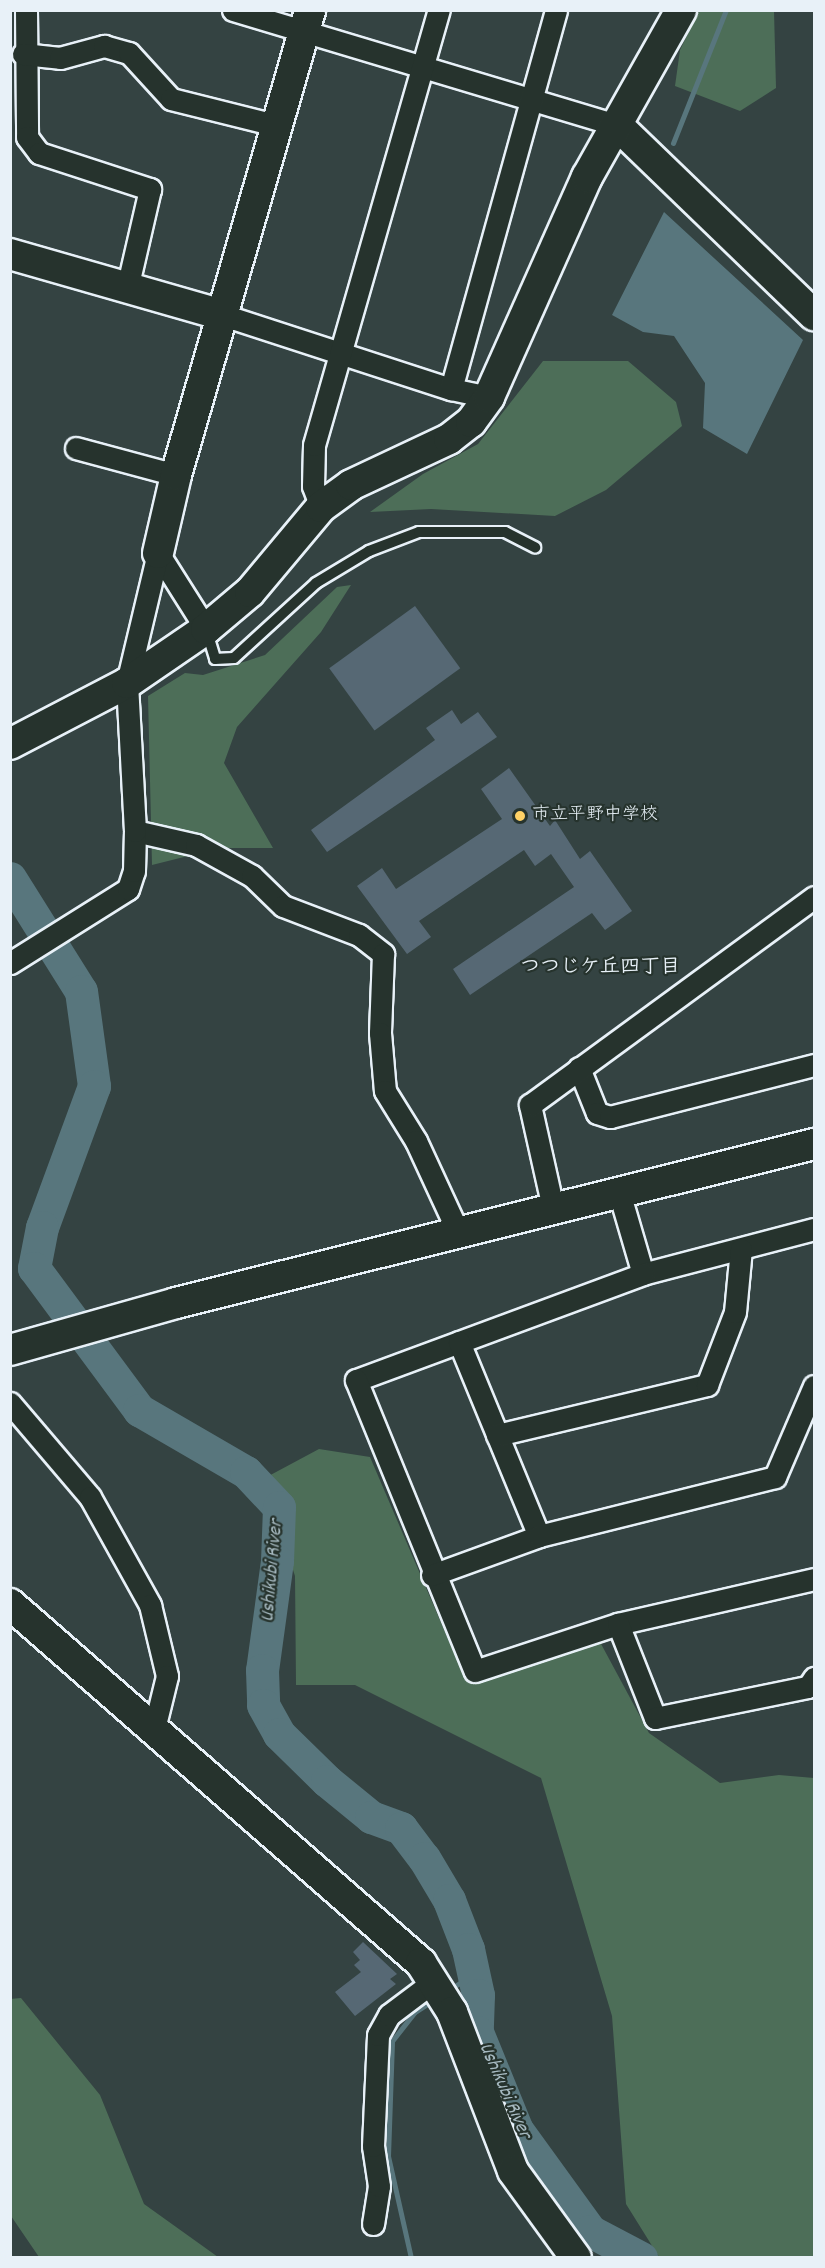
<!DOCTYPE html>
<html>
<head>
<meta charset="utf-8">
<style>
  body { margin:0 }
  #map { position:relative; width:825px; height:2268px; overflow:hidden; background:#344342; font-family:Dekko,"Klee One",sans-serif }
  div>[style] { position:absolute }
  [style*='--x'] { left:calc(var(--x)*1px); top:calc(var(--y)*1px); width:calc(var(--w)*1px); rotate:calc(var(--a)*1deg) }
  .green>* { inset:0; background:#4d6e58 }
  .water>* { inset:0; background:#58767d }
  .stream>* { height:5px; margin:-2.5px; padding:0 2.5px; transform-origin:2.5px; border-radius:2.5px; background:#58767d }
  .river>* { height:33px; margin:-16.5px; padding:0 16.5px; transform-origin:16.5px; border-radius:16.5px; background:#58767d }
  .building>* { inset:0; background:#566874; transform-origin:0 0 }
  .roads { filter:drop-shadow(2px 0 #e8f1f8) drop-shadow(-2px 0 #e8f1f8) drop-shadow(0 2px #e8f1f8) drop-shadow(0 -2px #e8f1f8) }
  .lane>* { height:10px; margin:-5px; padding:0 5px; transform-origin:5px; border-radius:5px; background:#26332d }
  .street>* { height:21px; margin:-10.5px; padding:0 10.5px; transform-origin:10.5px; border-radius:10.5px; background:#26332d }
  .secondary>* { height:30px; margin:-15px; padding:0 15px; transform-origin:15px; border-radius:15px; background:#26332d }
  .dots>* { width:16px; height:16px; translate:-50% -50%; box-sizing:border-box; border:3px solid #26332d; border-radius:50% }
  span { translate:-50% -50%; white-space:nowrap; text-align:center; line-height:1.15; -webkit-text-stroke:4.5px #26332d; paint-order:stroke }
  .poi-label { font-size:18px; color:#e8f1f8 }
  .left { translate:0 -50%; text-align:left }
  .neighbourhood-label { font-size:20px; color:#e8f1f8; font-weight:700 }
  .water-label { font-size:20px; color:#a7bac1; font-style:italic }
  .frame { position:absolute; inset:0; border:12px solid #e8f1f8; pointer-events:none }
</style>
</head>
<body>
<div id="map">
  <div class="green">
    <i style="clip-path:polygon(699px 11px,774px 11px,776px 88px,740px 111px,675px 86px,680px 50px)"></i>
    <i style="clip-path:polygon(543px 361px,628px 361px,676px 402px,682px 426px,606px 490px,555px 516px,431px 509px,370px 512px,423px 474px,478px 444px)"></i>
    <i style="clip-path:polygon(351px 585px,321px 632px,237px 727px,224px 763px,273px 848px,220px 848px,152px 865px,148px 696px,185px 673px,203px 675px,265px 655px,337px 587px)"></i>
    <i style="clip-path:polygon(319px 1449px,370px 1457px,463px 1674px,600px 1642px,649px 1733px,720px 1783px,779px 1775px,814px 1778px,814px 2257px,659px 2257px,626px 2204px,612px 2016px,541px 1778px,355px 1685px,296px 1685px,295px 1576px,263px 1479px)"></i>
    <i style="clip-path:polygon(21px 1998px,100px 2095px,144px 2204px,218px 2257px,39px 2257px,11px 2216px,10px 1999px)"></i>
  </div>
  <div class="water">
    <i style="clip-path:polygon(664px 212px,803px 340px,747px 454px,703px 428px,705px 383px,674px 336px,643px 332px,612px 315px)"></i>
  </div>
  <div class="stream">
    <i style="--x:673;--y:143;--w:143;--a:-68.3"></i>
    <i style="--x:450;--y:1989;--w:28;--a:-32"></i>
    <i style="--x:411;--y:2258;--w:105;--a:-102.7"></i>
    <i style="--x:388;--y:2156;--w:115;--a:-88"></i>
    <i style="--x:392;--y:2041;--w:37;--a:-52"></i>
    <i style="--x:415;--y:2012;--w:24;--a:-33"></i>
  </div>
  <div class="river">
    <i style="--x:10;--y:878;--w:133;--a:57.9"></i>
    <i style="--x:81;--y:991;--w:96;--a:82.2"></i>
    <i style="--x:94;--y:1086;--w:150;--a:110.2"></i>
    <i style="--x:42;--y:1227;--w:42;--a:101"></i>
    <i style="--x:34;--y:1268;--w:177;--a:53.5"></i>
    <i style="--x:139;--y:1410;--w:124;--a:30.1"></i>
    <i style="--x:246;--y:1472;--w:48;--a:46.7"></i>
    <i style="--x:279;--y:1507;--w:54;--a:92.1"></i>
    <i style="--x:277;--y:1561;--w:110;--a:97.8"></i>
    <i style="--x:262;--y:1670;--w:35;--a:88"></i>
    <i style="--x:263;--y:1705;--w:33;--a:61"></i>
    <i style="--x:279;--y:1734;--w:67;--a:44.4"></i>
    <i style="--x:327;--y:1781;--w:57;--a:39.3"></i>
    <i style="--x:371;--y:1817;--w:32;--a:20"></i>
    <i style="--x:401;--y:1828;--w:38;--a:53"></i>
    <i style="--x:424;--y:1858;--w:49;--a:59.2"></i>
    <i style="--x:449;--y:1900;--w:53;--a:68.8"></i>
    <i style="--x:468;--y:1949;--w:47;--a:77.7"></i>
    <i style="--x:478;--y:1995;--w:37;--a:92"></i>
    <i style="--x:477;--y:2032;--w:106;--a:67.8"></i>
    <i style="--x:517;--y:2130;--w:125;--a:54.1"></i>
    <i style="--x:590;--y:2231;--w:58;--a:27.9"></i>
  </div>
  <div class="building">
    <i style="left:415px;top:606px;width:77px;height:106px;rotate:54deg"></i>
    <i style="clip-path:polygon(452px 710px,461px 724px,478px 712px,497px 737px,327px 852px,311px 830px,435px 740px,426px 728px)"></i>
    <i style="clip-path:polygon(509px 768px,550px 826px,555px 820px,580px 859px,590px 851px,632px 911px,605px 930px,592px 913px,470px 995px,453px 969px,574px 887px,551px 854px,535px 866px,524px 850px,419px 921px,431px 937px,407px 954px,357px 886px,382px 868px,396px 889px,502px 819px,481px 789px)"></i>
    <i style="clip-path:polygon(363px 1942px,397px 1974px,390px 1979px,396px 1984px,355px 2016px,335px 1992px,361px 1972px,354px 1965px,360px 1960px,353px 1952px)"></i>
  </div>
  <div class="roads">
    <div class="lane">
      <i style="--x:207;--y:632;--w:28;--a:73"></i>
      <i style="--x:215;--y:659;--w:19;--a:-3"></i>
      <i style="--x:234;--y:658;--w:111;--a:-42.4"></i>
      <i style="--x:316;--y:583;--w:62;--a:-31.1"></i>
      <i style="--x:369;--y:551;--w:53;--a:-20.8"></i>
      <i style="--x:419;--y:532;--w:86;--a:0"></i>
      <i style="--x:505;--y:532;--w:34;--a:27"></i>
    </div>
    <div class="street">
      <i style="--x:26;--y:10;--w:127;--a:89.5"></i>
      <i style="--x:27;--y:137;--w:20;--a:53"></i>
      <i style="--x:39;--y:153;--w:117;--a:18"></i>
      <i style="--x:150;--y:189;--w:103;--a:103"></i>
      <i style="--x:233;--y:10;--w:401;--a:16.7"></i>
      <i style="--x:23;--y:54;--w:37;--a:6"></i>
      <i style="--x:60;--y:58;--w:46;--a:-15.3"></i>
      <i style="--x:104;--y:46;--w:26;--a:16"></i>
      <i style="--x:129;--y:53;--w:62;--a:47.6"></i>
      <i style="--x:171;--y:99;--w:111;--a:14"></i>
      <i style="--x:223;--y:315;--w:240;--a:18"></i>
      <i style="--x:451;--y:389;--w:39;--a:12"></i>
      <i style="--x:451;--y:389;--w:393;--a:-74.5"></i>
      <i style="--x:76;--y:448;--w:104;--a:15.1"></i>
      <i style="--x:321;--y:507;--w:22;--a:-111"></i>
      <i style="--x:313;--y:486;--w:41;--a:-88.6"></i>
      <i style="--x:314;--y:445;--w:453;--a:-74"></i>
      <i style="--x:158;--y:553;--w:90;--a:57.7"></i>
      <i style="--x:135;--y:831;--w:63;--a:12.9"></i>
      <i style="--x:196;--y:845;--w:64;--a:29"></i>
      <i style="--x:252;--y:876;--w:43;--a:44.1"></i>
      <i style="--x:283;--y:906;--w:81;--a:20.9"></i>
      <i style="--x:359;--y:935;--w:31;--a:38"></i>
      <i style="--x:383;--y:954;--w:79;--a:92.2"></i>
      <i style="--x:380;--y:1033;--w:58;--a:85.1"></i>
      <i style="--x:385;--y:1091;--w:59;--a:58.2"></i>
      <i style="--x:416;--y:1141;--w:100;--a:65.2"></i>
      <i style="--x:10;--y:963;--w:139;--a:-32.1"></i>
      <i style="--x:128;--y:889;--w:19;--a:-72"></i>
      <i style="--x:134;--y:871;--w:40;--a:-88.6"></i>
      <i style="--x:135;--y:831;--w:148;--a:-93.1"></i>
      <i style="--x:127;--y:683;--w:134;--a:-76.6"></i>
      <i style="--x:579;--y:1068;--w:48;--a:68.2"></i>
      <i style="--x:597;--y:1113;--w:14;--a:17"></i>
      <i style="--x:610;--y:1117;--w:211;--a:-14.3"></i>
      <i style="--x:619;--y:1192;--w:85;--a:73.7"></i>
      <i style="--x:553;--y:1208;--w:106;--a:-102.6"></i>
      <i style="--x:530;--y:1105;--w:352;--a:-36.2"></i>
      <i style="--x:814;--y:1229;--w:177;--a:165.3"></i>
      <i style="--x:643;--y:1274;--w:306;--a:159.7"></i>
      <i style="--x:356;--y:1380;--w:314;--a:67.8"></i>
      <i style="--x:475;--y:1671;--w:151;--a:-18.2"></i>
      <i style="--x:618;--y:1624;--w:201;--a:-12.9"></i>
      <i style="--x:459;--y:1342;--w:210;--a:67.6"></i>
      <i style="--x:10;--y:1403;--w:123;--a:49.6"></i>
      <i style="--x:90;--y:1497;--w:124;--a:60.9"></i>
      <i style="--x:150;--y:1605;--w:73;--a:76.5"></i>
      <i style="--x:167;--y:1676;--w:55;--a:103.8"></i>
      <i style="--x:497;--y:1435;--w:216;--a:-13.4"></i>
      <i style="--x:707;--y:1385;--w:78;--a:-69"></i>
      <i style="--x:735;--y:1312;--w:63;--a:-84.6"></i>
      <i style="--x:432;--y:1575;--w:114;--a:-20"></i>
      <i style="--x:539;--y:1536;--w:243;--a:-14"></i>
      <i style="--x:775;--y:1477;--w:99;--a:-66.8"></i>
      <i style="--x:618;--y:1624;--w:101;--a:68.5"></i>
      <i style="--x:655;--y:1718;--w:156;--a:-11.5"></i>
      <i style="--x:808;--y:1687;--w:11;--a:-56"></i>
      <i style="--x:373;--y:2224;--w:38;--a:-81"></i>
      <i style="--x:379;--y:2186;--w:40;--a:-98.5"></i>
      <i style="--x:373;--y:2146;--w:111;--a:-87.4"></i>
      <i style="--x:378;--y:2035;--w:23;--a:-61"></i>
      <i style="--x:389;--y:2015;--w:55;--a:-36.9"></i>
    </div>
    <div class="secondary">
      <i style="--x:617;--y:125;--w:274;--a:44"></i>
      <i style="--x:10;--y:254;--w:222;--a:16"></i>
      <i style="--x:158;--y:553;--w:80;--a:-77"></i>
      <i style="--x:176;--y:475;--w:484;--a:-73.9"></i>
      <i style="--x:10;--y:744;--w:132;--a:-27.5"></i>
      <i style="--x:127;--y:683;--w:96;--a:-34.4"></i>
      <i style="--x:206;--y:629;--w:57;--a:-40.1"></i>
      <i style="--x:250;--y:592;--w:111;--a:-50.1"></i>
      <i style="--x:321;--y:507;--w:37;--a:-36"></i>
      <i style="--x:351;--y:485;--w:108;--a:-25.1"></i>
      <i style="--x:449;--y:439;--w:28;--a:-38"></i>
      <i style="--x:471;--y:422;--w:31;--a:-54"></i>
      <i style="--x:489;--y:397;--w:241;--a:-66"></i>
      <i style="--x:587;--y:177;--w:192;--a:-60.6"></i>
      <i style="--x:10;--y:1350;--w:173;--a:-15.8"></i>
      <i style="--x:176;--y:1303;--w:658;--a:-13.99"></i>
      <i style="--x:10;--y:1604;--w:546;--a:41.14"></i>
      <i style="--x:421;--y:1963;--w:58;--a:57.7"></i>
      <i style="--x:452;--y:2012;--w:170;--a:69"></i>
      <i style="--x:513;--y:2171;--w:107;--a:54.1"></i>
    </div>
  </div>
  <div class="dots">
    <i style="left:520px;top:816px;background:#ffd166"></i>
  </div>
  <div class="poi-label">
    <span class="left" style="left:532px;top:816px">市立平野中学校</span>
  </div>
  <div class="neighbourhood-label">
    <span style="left:600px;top:968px">つつじケ丘四丁目</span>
  </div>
  <div class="water-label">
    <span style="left:273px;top:1571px;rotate:-85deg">Ushikubi River</span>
    <span style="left:504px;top:2091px;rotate:66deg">Ushikubi River</span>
  </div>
  <div class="frame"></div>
</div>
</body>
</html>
